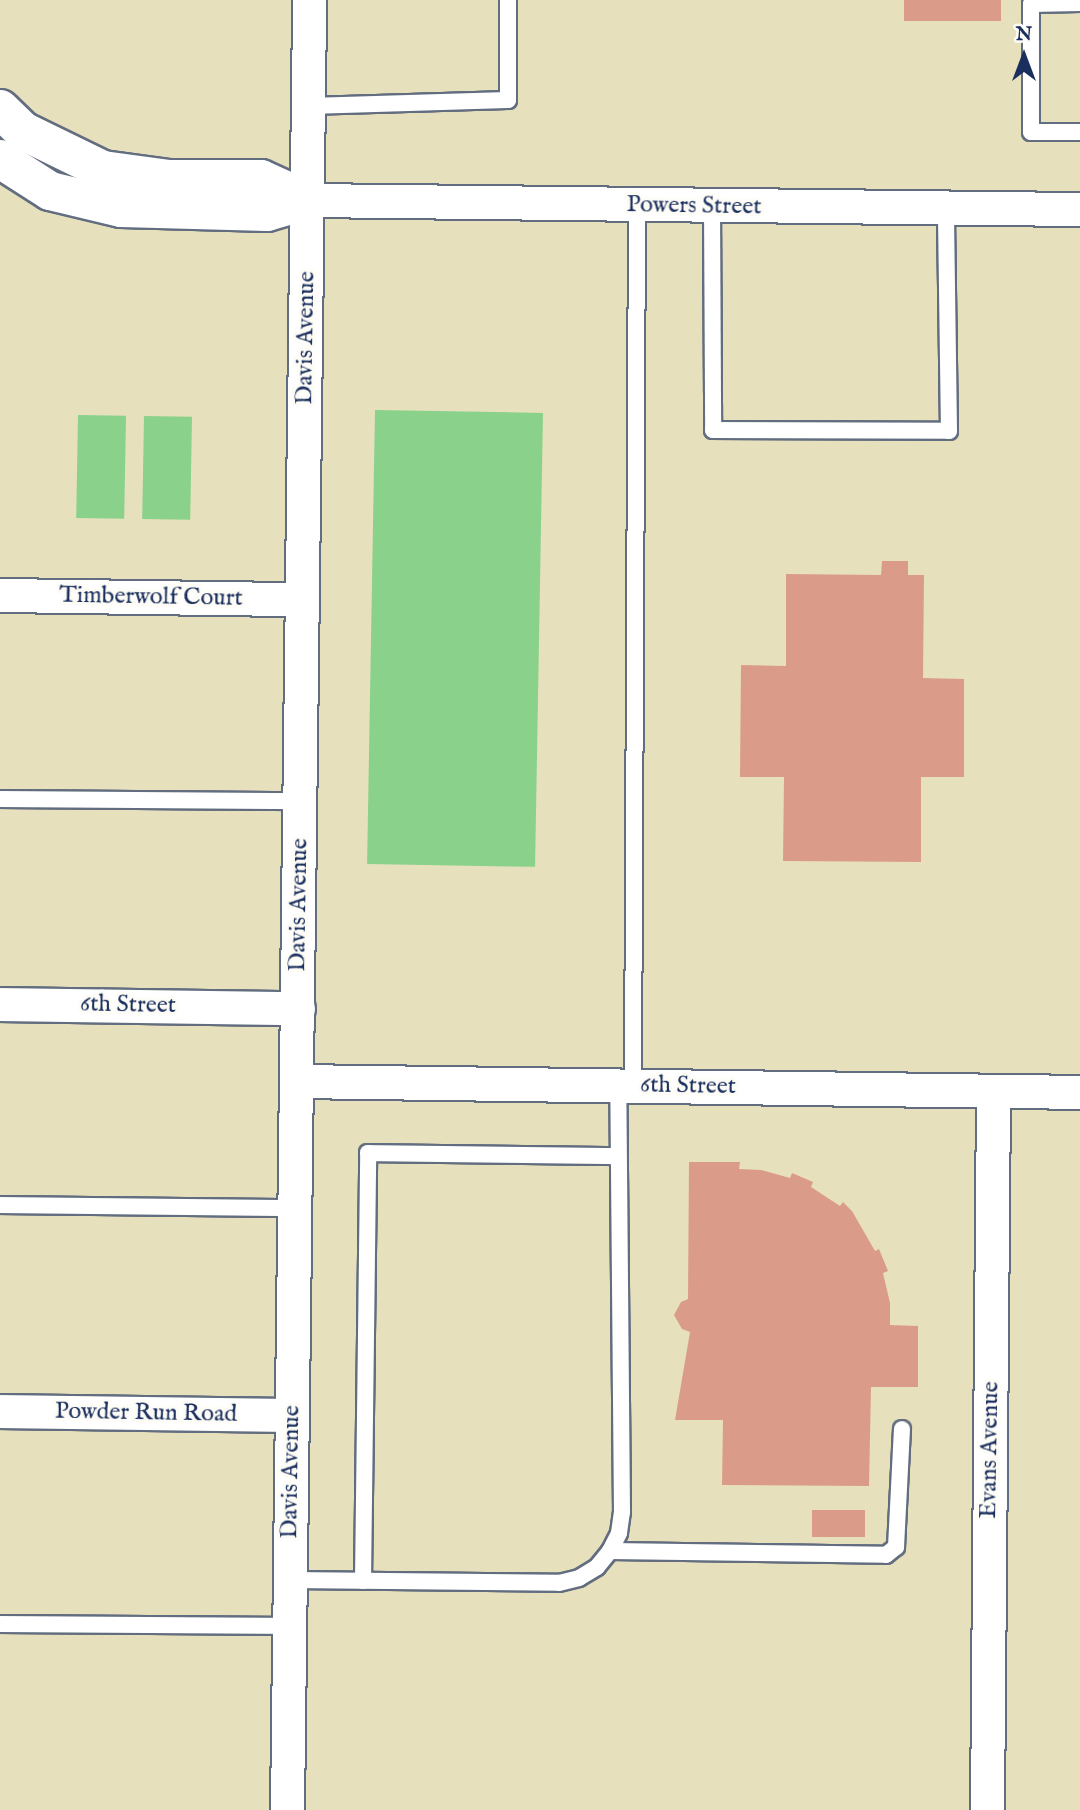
<!DOCTYPE html>
<html>
<head>
<meta charset="utf-8">
<style>
  body { margin:0 }
  #map { position:relative; width:1080px; height:1810px; overflow:hidden; background:#e7e0bc; font-family:"IM FELL English",serif }
  div>[style] { position:absolute }
  [style*='--x'] { left:calc(var(--x)*1px); top:calc(var(--y)*1px); width:calc(var(--w)*1px); rotate:calc(var(--a)*1deg) }
  .green>* { inset:0; background:#8ad18b; transform-origin:0 0 }
  .building>* { inset:0; background:#da9c89; transform-origin:0 0 }
  .roads { filter:drop-shadow(2px 0 #626d7f) drop-shadow(-2px 0 #626d7f) drop-shadow(0 2px #626d7f) drop-shadow(0 -2px #626d7f) }
  .service>* { height:16px; margin:-8px; padding:0 8px; transform-origin:8px; border-radius:8px; background:#fff }
  .minor>* { height:33px; margin:-16.5px; padding:0 16.5px; transform-origin:16.5px; border-radius:16.5px; background:#fff }
  .tertiary>* { height:38px; margin:-19px; padding:0 19px; transform-origin:19px; border-radius:19px; background:#fff }
  span { translate:-50% -50%; white-space:nowrap; text-align:center; line-height:1.15; -webkit-text-stroke:7px #fdfcf7; paint-order:stroke }
  .street-label { font-size:24px; color:#1b2f5e }
  .north { position:absolute; left:989px; top:21px; width:70px; height:70px; -webkit-text-stroke:5px #fdfcf7; paint-order:stroke; rotate:0deg; font-size:19px; font-weight:700; line-height:28px; text-align:center; color:#1b2f5e }
  .north::after { content:''; display:block; margin:auto; width:24px; height:32px; background:#1b2f5e; clip-path:polygon(50% 0,100% 100%,50% 72%,0 100%) }
</style>
</head>
<body>
<div id="map">
  <div class="green">
    <i style="left:375px;top:410px;width:168px;height:454px;rotate:1deg"></i>
    <i style="left:78px;top:415px;width:48px;height:103px;rotate:1deg"></i>
    <i style="left:144px;top:416px;width:48px;height:103px;rotate:1deg"></i>
  </div>
  <div class="building">
    <i style="left:904px;top:0;width:97px;height:21px"></i>
    <i style="clip-path:polygon(882px 561px,908px 561px,908px 575px,924px 575px,923px 678px,964px 679px,964px 777px,921px 777px,921px 862px,783px 861px,784px 777px,740px 777px,741px 665px,786px 666px,786px 574px,881px 575px)"></i>
    <i style="clip-path:polygon(689px 1162px,740px 1162px,739px 1169px,761px 1170px,790px 1178px,792px 1173px,813px 1182px,811px 1187px,840px 1206px,843px 1202px,852px 1211px,875px 1251px,879px 1249px,888px 1271px,883px 1273px,890px 1303px,890px 1325px,918px 1326px,918px 1387px,871px 1387px,869px 1486px,722px 1485px,723px 1420px,675px 1420px,690px 1332px,682px 1329px,674px 1315px,681px 1302px,688px 1299px)"></i>
    <i style="left:865px;top:1510px;width:27px;height:53px;rotate:90deg"></i>
  </div>
  <div class="roads">
    <div class="service">
      <i style="--x:1080;--y:3;--w:49;--a:178.8"></i>
      <i style="--x:1031;--y:4;--w:128;--a:90"></i>
      <i style="--x:1031;--y:132;--w:49;--a:0"></i>
      <i style="--x:309;--y:106;--w:199;--a:-1.7"></i>
      <i style="--x:508;--y:100;--w:100;--a:-90"></i>
      <i style="--x:712;--y:206;--w:224;--a:89.7"></i>
      <i style="--x:713;--y:430;--w:236;--a:0.2"></i>
      <i style="--x:949;--y:431;--w:222;--a:-90.8"></i>
      <i style="--x:0;--y:799;--w:300;--a:0.4"></i>
      <i style="--x:633;--y:1085;--w:880;--a:-89.74"></i>
      <i style="--x:0;--y:1205;--w:295;--a:0.6"></i>
      <i style="--x:610;--y:1551;--w:276;--a:0.8"></i>
      <i style="--x:886;--y:1555;--w:13;--a:-39"></i>
      <i style="--x:896;--y:1547;--w:118;--a:-87.1"></i>
      <i style="--x:290;--y:1580;--w:269;--a:0.6"></i>
      <i style="--x:559;--y:1583;--w:21;--a:-14"></i>
      <i style="--x:579;--y:1578;--w:21;--a:-31"></i>
      <i style="--x:597;--y:1567;--w:21;--a:-51"></i>
      <i style="--x:610;--y:1551;--w:20;--a:-63"></i>
      <i style="--x:619;--y:1533;--w:21;--a:-82"></i>
      <i style="--x:622;--y:1512;--w:427;--a:-90.5"></i>
      <i style="--x:363;--y:1581;--w:428;--a:-89.3"></i>
      <i style="--x:368;--y:1153;--w:250;--a:0.7"></i>
      <i style="--x:0;--y:1624;--w:290;--a:0.4"></i>
    </div>
    <div class="minor">
      <i style="--x:307;--y:200;--w:773;--a:0.67"></i>
      <i style="--x:0;--y:595;--w:302;--a:0.8"></i>
      <i style="--x:0;--y:1004;--w:298;--a:0.8"></i>
      <i style="--x:296;--y:1081;--w:784;--a:0.8"></i>
      <i style="--x:0;--y:1411;--w:292;--a:0.8"></i>
      <i style="--x:287;--y:1810;--w:1810;--a:-89.3"></i>
      <i style="--x:987;--y:1810;--w:719;--a:-89.52"></i>
    </div>
    <div class="tertiary">
      <i style="--x:0;--y:109;--w:32;--a:44"></i>
      <i style="--x:23;--y:131;--w:89;--a:26"></i>
      <i style="--x:103;--y:170;--w:67;--a:7.8"></i>
      <i style="--x:169;--y:179;--w:92;--a:0"></i>
      <i style="--x:261;--y:179;--w:51;--a:24.5"></i>
      <i style="--x:0;--y:159;--w:59;--a:32.6"></i>
      <i style="--x:50;--y:191;--w:73;--a:13.5"></i>
      <i style="--x:121;--y:208;--w:146;--a:1.6"></i>
      <i style="--x:267;--y:212;--w:42;--a:-16.7"></i>
    </div>
  </div>
  <div class="street-label">
    <span style="left:694px;top:206px;rotate:1deg">Powers Street</span>
    <span style="left:306px;top:338px;rotate:-89deg">Davis Avenue</span>
    <span style="left:151px;top:597px;rotate:1deg">Timberwolf Court</span>
    <span style="left:299px;top:905px;rotate:-89deg">Davis Avenue</span>
    <span style="left:128px;top:1005px;rotate:1deg">6th Street</span>
    <span style="left:688px;top:1086px;rotate:1deg">6th Street</span>
    <span style="left:146px;top:1413px;rotate:1deg">Powder Run Road</span>
    <span style="left:990px;top:1450px;rotate:-89deg">Evans Avenue</span>
    <span style="left:291px;top:1472px;rotate:-89deg">Davis Avenue</span>
  </div>
  <div class="north">N</div>
</div>
</body>
</html>
